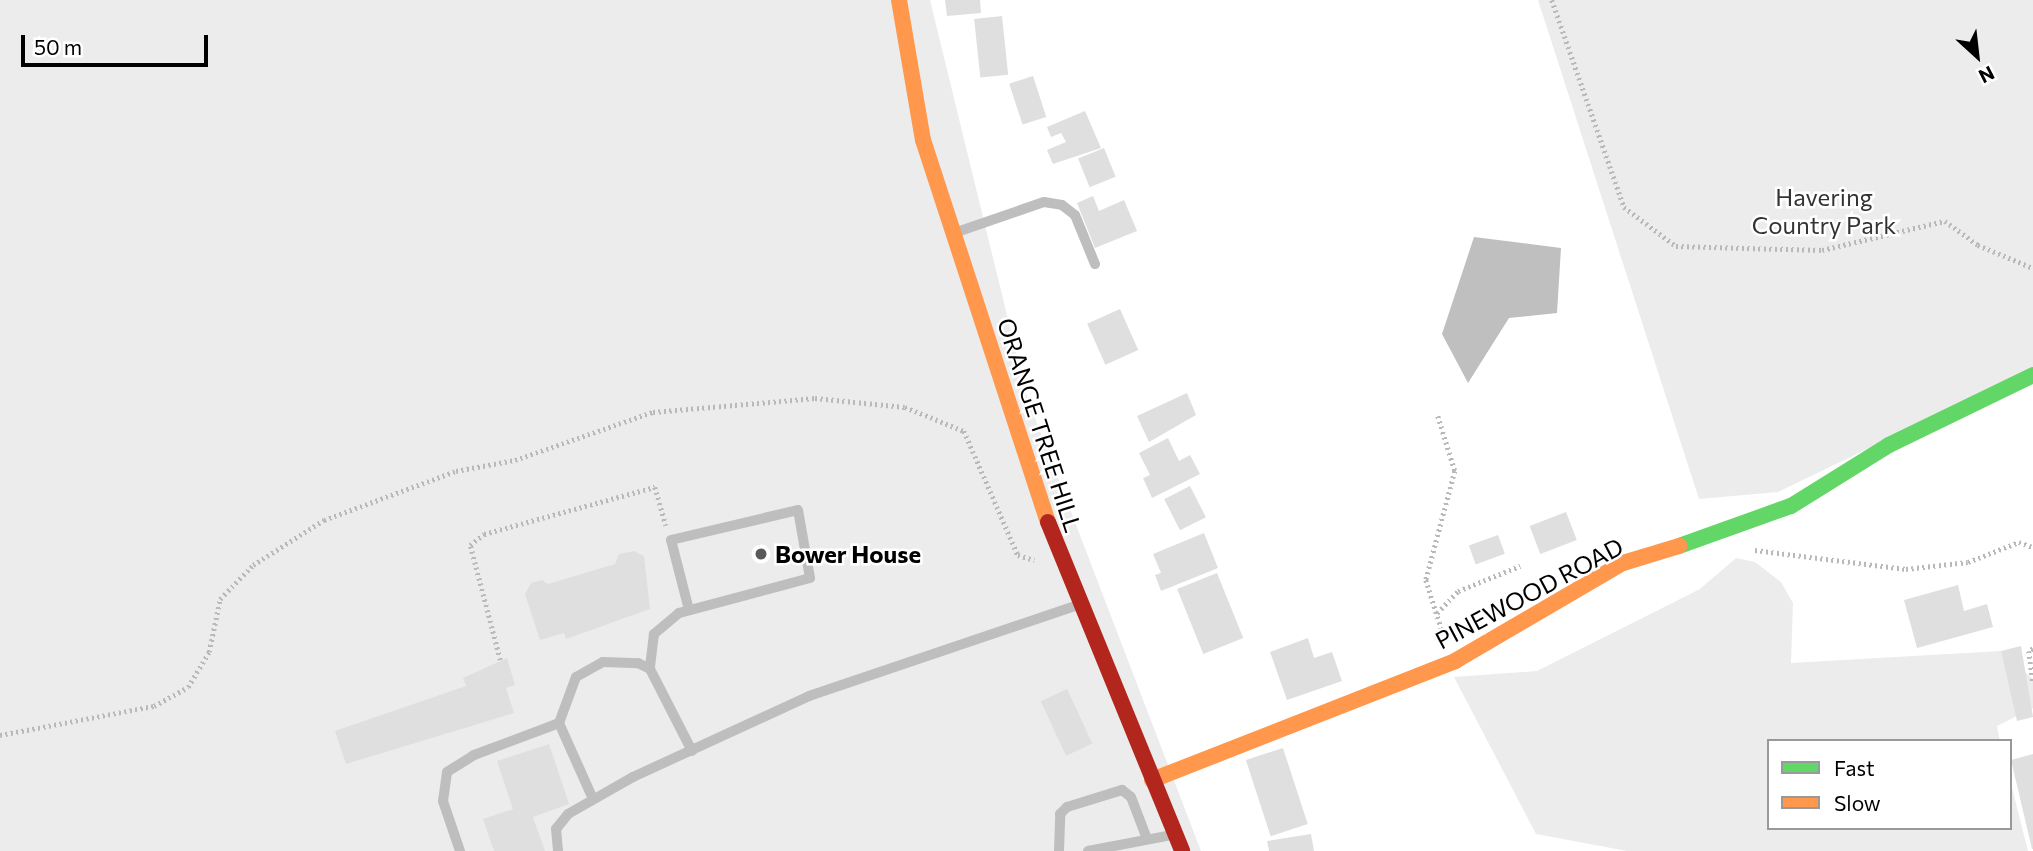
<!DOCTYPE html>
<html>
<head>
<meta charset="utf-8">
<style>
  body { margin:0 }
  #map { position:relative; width:2033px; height:851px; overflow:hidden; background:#fff; font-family:Commissioner,sans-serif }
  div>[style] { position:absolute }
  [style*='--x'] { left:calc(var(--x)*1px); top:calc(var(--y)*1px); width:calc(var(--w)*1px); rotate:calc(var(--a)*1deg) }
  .green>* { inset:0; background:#ececec }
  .water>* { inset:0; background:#bfbfbf }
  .building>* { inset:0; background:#dfdfdf; transform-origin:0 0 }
  .path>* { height:4.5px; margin-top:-2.25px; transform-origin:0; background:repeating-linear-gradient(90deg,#b9b9b9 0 2px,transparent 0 5.5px) }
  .lane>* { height:10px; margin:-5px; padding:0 5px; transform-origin:5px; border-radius:5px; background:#bebebe }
  .fast>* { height:16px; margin:-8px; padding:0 8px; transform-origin:8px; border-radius:8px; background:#63d668 }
  .slow>* { height:16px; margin:-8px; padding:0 8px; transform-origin:8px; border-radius:8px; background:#ff974d }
  .jam>* { height:16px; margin:-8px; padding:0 8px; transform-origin:8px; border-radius:8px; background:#b3261e }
  .dots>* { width:19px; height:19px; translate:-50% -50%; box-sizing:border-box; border:4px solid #fff; border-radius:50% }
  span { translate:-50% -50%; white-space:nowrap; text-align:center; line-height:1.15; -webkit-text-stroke:5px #fff; paint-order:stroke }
  .park-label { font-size:24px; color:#333 }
  .street-label { font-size:24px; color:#000 }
  .poi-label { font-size:24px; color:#000; font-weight:700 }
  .left { translate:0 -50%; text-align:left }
  .legend { position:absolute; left:1767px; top:739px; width:245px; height:91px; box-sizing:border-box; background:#fff; border:2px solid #999; margin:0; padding:9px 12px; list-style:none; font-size:21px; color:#000 }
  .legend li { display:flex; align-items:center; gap:14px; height:35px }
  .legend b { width:35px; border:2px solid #999 }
  .north { position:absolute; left:1942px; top:21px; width:70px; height:70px; -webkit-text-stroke:5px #fff; paint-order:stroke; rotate:153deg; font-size:19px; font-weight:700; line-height:28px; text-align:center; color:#000 }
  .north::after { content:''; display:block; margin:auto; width:24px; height:32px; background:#000; clip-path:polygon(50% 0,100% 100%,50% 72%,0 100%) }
  .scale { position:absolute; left:21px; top:35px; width:187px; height:32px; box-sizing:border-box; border:4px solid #000; border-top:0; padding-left:9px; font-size:21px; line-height:24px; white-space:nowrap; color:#000; -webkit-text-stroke:5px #fff; paint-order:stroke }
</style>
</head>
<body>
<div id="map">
  <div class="green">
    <i style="clip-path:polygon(0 0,930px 0,1027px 397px,1201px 851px,0 851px)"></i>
    <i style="clip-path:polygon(1538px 0,2033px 0,2033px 369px,1778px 492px,1699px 499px)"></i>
    <i style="clip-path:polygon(1736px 558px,1755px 562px,1781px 582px,1793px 603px,1791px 663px,2001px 651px,2033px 679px,2033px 708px,1997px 726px,2000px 741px,1769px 741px,1769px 828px,2010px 828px,2010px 780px,2028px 851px,1627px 851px,1536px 834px,1454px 677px,1537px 671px,1700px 589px)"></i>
  </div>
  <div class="water">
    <i style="clip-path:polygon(1474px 237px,1561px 248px,1557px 313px,1509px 318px,1468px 383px,1442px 334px)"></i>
  </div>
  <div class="building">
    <i style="clip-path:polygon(945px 0,980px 0,981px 13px,947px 16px)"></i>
    <i style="left:1002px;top:16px;width:59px;height:28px;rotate:84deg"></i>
    <i style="left:1033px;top:76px;width:43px;height:25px;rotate:72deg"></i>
    <i style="clip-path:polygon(1085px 111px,1101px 148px,1053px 164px,1047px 150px,1066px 142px,1061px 133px,1051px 137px,1047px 127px)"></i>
    <i style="left:1104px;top:148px;width:31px;height:28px;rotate:68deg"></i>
    <i style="clip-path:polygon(1093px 196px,1099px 211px,1124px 200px,1137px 231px,1095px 248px,1077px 203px)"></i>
    <i style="left:1120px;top:309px;width:45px;height:36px;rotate:66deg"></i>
    <i style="clip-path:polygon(1187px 393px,1196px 415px,1149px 442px,1137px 416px)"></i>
    <i style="clip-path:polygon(1168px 438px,1179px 461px,1190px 455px,1200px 474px,1152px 498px,1143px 478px,1150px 475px,1139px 453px)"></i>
    <i style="left:1190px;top:486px;width:35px;height:29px;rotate:63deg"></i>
    <i style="left:1566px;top:512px;width:30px;height:39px;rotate:69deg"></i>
    <i style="clip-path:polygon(1204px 533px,1218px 568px,1161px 591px,1155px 575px,1161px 573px,1153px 554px)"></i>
    <i style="left:1498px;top:535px;width:20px;height:31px;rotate:70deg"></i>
    <i style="clip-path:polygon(634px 551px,644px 556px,650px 609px,566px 639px,564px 633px,540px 640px,525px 594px,531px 583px,542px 580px,548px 584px,615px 564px,619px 554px)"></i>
    <i style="left:1217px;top:573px;width:70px;height:43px;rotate:68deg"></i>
    <i style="clip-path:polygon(1958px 585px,1964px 611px,1987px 604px,1993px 627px,1917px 648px,1904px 600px)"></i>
    <i style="clip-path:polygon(1308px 638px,1314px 658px,1332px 652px,1342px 681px,1287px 700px,1270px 652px)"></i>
    <i style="clip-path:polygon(2021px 646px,2033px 717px,2017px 721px,2001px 651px)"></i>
    <i style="clip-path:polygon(507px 658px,515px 685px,506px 688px,514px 713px,346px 764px,335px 731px,466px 686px,463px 678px)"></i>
    <i style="left:1067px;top:689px;width:60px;height:29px;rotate:65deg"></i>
    <i style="clip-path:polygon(549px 744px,569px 804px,533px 817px,545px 851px,494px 851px,483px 819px,513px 809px,497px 761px)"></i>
    <i style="left:1283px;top:748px;width:80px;height:39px;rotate:72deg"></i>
    <i style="clip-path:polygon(2033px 754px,2033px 849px,2032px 849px,2011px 760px)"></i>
    <i style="clip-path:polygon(1311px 834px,1314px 851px,1269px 851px,1267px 841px)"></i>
  </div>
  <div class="path">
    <i style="--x:1552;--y:0;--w:219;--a:70.8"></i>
    <i style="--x:1624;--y:207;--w:65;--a:36.9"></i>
    <i style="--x:1676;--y:246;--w:146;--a:1.6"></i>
    <i style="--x:1822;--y:250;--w:126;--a:-13.3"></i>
    <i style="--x:1945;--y:221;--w:41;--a:36"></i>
    <i style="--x:1978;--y:245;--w:60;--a:22.7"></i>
    <i style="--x:1438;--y:416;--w:58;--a:72.8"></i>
    <i style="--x:1455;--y:471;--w:113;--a:104.9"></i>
    <i style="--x:1426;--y:580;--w:60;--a:72.5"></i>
    <i style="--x:1755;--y:550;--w:152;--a:7.2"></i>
    <i style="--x:1906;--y:569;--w:62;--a:-6.4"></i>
    <i style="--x:1968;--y:562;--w:55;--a:-21.4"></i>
    <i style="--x:2019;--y:542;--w:15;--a:20"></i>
    <i style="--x:1437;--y:613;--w:30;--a:-46"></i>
    <i style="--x:1458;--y:591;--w:67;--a:-22"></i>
    <i style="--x:2033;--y:649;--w:4;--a:153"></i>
    <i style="--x:2029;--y:651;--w:31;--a:83"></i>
    <i style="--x:500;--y:660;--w:119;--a:-104.6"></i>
    <i style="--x:470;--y:545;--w:18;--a:-38"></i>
    <i style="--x:484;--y:534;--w:177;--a:-15.4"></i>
    <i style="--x:655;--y:487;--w:40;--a:74"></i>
    <i style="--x:0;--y:735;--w:157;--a:-10.7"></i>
    <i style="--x:154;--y:706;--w:39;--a:-29"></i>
    <i style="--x:188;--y:687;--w:41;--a:-59"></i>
    <i style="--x:209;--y:652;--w:54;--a:-78.3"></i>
    <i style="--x:220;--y:599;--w:47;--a:-45.9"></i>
    <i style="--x:253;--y:565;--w:84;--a:-32.4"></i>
    <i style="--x:324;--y:520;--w:141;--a:-20.4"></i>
    <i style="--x:456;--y:471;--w:60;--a:-10.6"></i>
    <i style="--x:515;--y:460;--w:146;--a:-19.2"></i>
    <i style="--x:653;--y:412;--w:163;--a:-4.9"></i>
    <i style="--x:815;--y:398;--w:90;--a:5.7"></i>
    <i style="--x:905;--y:407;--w:64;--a:22.1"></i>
    <i style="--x:964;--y:431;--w:135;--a:66.5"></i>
    <i style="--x:1018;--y:555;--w:17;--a:17"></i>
  </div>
  <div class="lane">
    <i style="--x:954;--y:233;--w:95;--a:-19"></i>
    <i style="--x:1044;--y:202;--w:18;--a:9"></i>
    <i style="--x:1062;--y:205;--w:16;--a:38"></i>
    <i style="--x:1075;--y:215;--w:53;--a:67.8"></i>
    <i style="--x:689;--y:610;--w:72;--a:-104.4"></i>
    <i style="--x:671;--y:540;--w:130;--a:-13.3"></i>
    <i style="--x:798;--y:510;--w:69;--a:80"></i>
    <i style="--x:810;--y:578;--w:136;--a:165"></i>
    <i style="--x:679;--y:613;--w:33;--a:140"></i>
    <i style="--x:654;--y:634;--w:35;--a:97"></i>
    <i style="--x:650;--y:669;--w:92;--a:62.9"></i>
    <i style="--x:559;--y:723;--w:49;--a:-69.7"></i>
    <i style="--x:576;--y:677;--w:31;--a:-29"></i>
    <i style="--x:603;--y:662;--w:35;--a:2"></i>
    <i style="--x:638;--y:663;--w:13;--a:27"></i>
    <i style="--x:460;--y:851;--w:53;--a:-108.8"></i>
    <i style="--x:443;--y:801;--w:29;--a:-82"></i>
    <i style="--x:447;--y:772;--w:32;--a:-32"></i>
    <i style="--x:474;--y:755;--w:91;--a:-20.6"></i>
    <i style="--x:559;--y:723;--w:83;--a:65.9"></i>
    <i style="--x:558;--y:851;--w:22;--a:-95"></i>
    <i style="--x:556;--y:829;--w:19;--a:-51"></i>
    <i style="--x:568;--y:814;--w:75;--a:-29.6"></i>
    <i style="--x:633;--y:777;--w:194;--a:-24.7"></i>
    <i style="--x:809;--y:696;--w:284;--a:-18.7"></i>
    <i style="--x:1059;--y:851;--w:37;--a:-88"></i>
    <i style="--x:1060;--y:814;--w:10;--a:-45"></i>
    <i style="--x:1067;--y:807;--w:58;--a:-17.2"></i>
    <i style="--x:1122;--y:790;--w:11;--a:38"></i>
    <i style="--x:1131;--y:797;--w:45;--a:69.1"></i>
    <i style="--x:1088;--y:851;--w:86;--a:-10.8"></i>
  </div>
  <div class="fast">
    <i style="--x:1679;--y:546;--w:119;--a:-19.7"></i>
    <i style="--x:1791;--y:506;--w:115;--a:-31.9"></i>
    <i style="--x:1889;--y:445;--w:160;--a:-25.9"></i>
  </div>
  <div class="slow">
    <i style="--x:899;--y:0;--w:142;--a:80.3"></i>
    <i style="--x:923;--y:140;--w:402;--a:71.9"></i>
    <i style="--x:1152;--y:780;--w:326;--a:-21.4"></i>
    <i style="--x:1455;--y:661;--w:194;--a:-30.3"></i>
    <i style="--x:1623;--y:563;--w:59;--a:-16.9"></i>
  </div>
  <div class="jam">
    <i style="--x:1048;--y:522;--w:355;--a:67.8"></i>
  </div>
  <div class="dots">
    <i style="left:761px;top:554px;background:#595959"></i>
  </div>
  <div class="park-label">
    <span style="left:1824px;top:211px">Havering<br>Country Park</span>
  </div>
  <div class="street-label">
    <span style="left:1040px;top:425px;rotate:72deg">ORANGE TREE HILL</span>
    <span style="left:1529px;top:593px;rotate:-28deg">PINEWOOD ROAD</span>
  </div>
  <div class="poi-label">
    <span class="left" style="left:775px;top:554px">Bower House</span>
  </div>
  <ul class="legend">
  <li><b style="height:9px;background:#63d668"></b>Fast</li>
  <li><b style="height:9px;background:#ff974d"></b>Slow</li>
  </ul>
  <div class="north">N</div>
  <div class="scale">50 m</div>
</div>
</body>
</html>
